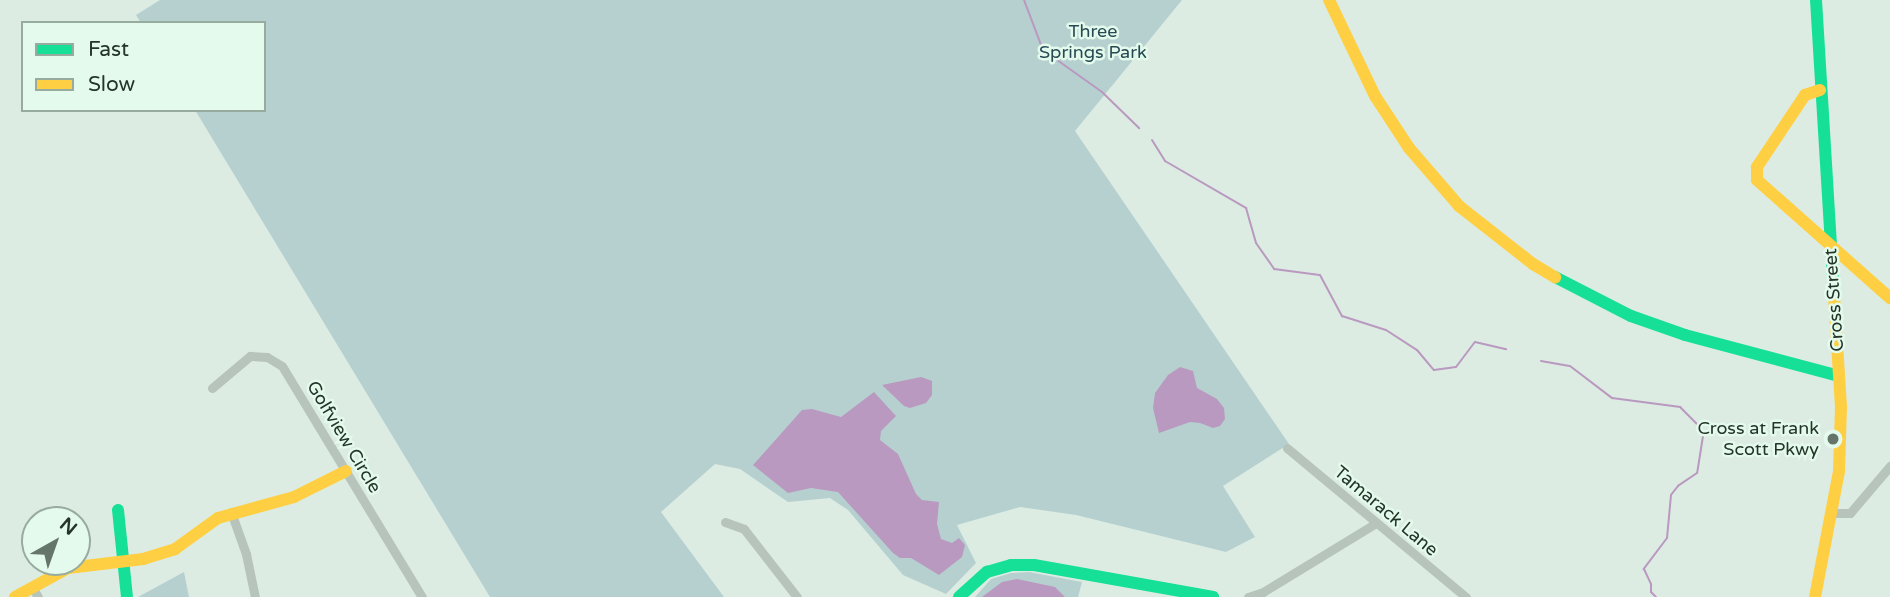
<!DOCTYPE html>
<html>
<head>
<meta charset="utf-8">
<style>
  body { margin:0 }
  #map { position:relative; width:1890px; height:597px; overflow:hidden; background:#ddece3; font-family:"Varela Round",sans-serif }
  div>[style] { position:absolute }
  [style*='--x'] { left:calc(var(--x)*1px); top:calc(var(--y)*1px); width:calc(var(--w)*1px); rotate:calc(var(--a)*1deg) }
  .green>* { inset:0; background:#b6d0d0 }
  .water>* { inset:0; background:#b999bf }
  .stream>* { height:2px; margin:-1px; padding:0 1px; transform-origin:1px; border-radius:1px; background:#b999bf }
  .street>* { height:9px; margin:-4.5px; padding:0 4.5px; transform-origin:4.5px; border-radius:4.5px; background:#b7c4bb }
  .fast>* { height:12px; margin:-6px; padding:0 6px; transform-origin:6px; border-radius:6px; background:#16e098 }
  .slow>* { height:12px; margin:-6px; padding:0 6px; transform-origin:6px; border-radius:6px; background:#ffcf43 }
  .dots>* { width:19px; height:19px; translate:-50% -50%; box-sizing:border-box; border:4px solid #e3faec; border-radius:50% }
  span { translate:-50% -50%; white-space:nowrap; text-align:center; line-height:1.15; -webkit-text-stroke:5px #e3faec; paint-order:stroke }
  .park-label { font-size:18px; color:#284a54 }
  .street-label { font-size:18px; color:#253528 }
  .poi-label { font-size:18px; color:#253528 }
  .right { translate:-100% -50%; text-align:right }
  .legend { position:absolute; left:21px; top:21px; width:245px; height:91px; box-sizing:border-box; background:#e3faec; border:2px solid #97ab9e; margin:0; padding:9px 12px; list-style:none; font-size:21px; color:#253528 }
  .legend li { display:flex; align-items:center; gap:14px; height:35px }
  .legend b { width:35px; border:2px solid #97ab9e }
  .north { position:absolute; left:21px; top:506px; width:70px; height:70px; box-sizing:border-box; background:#e3faec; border:2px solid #97ab9e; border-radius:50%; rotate:40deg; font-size:19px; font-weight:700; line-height:28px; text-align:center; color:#253528 }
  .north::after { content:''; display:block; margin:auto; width:24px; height:32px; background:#657569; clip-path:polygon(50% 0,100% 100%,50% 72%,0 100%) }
</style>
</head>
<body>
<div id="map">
  <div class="green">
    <i style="clip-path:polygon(160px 0,1182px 0,1075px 131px,1289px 444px,1223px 486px,1255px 537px,1226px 552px,1076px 515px,1020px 507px,957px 525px,976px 563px,946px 594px,903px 575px,848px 510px,830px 498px,788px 502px,740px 469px,715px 464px,661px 512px,724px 597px,490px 597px,195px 110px,264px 110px,264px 23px,141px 23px,136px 15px)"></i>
    <i style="clip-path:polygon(184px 572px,189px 597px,138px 597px)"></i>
    <i style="clip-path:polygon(1029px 572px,1082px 582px,1078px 597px,975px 597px,991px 579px,1011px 573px)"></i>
  </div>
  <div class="water">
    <i style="clip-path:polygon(1180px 367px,1193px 371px,1197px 388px,1217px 399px,1224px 408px,1225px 419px,1220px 426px,1213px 428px,1200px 423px,1190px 422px,1159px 433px,1153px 408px,1155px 393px,1168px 375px)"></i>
    <i style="clip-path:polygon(921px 377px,932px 381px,932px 395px,926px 403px,910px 408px,904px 406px,882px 385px)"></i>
    <i style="clip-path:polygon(874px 392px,896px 416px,881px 431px,880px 440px,898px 454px,916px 494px,922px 500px,939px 502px,937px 524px,941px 539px,952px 543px,959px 538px,965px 545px,962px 557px,939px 575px,911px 558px,900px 558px,893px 553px,838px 492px,811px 488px,788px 493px,753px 465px,802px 410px,812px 409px,841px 417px)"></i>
    <i style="clip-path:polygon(1017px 579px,1055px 587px,1065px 597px,982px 597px,1002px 582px)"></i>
  </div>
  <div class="stream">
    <i style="--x:1024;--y:0;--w:53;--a:69.2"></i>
    <i style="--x:1043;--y:50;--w:72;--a:35.4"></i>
    <i style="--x:1102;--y:92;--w:52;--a:44.2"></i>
    <i style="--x:1152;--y:140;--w:25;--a:58"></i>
    <i style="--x:1165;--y:161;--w:94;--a:30.1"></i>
    <i style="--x:1246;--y:208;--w:36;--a:74"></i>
    <i style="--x:1256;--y:243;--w:32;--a:55"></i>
    <i style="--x:1274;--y:269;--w:46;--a:7.4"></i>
    <i style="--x:1320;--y:275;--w:47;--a:61.8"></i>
    <i style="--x:1342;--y:316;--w:46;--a:17.7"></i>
    <i style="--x:1386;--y:330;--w:37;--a:33"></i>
    <i style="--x:1417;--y:350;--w:26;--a:50"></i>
    <i style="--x:1434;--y:370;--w:22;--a:-8"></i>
    <i style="--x:1456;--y:367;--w:31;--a:-53"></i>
    <i style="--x:1475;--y:342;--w:32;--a:13"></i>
    <i style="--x:1541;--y:361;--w:29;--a:10"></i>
    <i style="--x:1570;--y:366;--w:53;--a:37.3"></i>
    <i style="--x:1612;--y:398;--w:69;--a:7.5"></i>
    <i style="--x:1680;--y:407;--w:25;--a:45"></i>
    <i style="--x:1698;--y:425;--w:12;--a:66"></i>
    <i style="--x:1703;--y:436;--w:37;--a:99"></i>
    <i style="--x:1697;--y:473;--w:23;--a:146"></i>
    <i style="--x:1678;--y:486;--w:11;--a:128"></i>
    <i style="--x:1671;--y:495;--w:43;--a:95.3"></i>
    <i style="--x:1667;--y:538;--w:39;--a:127"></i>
    <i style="--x:1644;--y:569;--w:17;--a:65"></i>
    <i style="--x:1651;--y:584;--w:8;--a:90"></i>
    <i style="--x:1651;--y:592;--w:7;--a:45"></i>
  </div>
  <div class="street">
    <i style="--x:212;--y:388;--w:50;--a:-40.1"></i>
    <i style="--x:250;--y:356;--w:17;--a:3"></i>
    <i style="--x:267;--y:357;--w:17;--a:31"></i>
    <i style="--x:282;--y:366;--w:270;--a:58.8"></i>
    <i style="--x:1287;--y:448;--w:233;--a:39.8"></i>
    <i style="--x:231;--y:512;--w:45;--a:70.3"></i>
    <i style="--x:246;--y:554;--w:44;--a:78.2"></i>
    <i style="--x:1833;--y:513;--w:17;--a:0"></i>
    <i style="--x:1850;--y:513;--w:62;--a:-49.6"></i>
    <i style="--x:725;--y:522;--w:20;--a:20"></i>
    <i style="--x:744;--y:529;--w:86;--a:52.1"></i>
    <i style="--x:32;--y:587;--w:12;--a:59"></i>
    <i style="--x:1248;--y:597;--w:16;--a:-18"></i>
    <i style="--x:1263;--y:592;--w:132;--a:-31.4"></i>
  </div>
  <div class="fast">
    <i style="--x:1816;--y:0;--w:282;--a:86.5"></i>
    <i style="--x:1555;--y:277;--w:85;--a:27.2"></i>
    <i style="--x:1631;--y:316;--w:57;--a:19.4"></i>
    <i style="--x:1685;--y:335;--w:159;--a:14.9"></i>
    <i style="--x:118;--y:510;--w:87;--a:84.1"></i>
    <i style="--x:959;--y:597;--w:38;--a:-42"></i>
    <i style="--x:987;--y:572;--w:25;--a:-16"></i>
    <i style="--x:1011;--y:565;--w:23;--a:0"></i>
    <i style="--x:1034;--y:565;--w:182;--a:10.1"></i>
  </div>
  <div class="slow">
    <i style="--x:1329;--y:0;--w:106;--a:64.4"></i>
    <i style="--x:1375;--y:96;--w:62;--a:56.8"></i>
    <i style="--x:1409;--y:148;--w:77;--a:49.2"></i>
    <i style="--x:1459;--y:206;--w:94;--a:38.1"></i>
    <i style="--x:1533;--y:264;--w:26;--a:31"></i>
    <i style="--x:1820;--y:90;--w:16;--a:162"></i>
    <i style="--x:1805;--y:95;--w:87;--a:123.7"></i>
    <i style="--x:1757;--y:167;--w:13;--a:90"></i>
    <i style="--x:1757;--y:180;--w:178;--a:41.6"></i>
    <i style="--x:15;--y:597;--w:60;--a:-28.7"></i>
    <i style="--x:68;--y:568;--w:76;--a:-6.8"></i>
    <i style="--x:143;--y:559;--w:34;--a:-17"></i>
    <i style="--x:175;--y:549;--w:53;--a:-35.8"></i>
    <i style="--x:218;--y:518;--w:79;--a:-15.4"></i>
    <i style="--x:294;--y:497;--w:58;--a:-26.6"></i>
    <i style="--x:1815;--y:597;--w:128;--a:-79.2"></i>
    <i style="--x:1839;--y:471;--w:64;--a:-88.2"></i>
    <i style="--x:1841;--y:407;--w:126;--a:-93.6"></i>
  </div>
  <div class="dots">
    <i style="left:1833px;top:439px;background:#657569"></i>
  </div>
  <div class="park-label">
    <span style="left:1093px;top:42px">Three<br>Springs Park</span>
  </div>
  <div class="street-label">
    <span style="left:1834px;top:300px;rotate:-94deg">Cross Street</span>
    <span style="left:344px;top:437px;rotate:59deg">Golfview Circle</span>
    <span style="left:1386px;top:511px;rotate:40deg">Tamarack Lane</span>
  </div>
  <div class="poi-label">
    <span class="right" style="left:1819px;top:439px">Cross at Frank<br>Scott Pkwy</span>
  </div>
  <ul class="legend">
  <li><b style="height:9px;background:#16e098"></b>Fast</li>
  <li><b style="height:9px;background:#ffcf43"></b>Slow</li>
  </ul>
  <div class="north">N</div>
</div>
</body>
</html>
